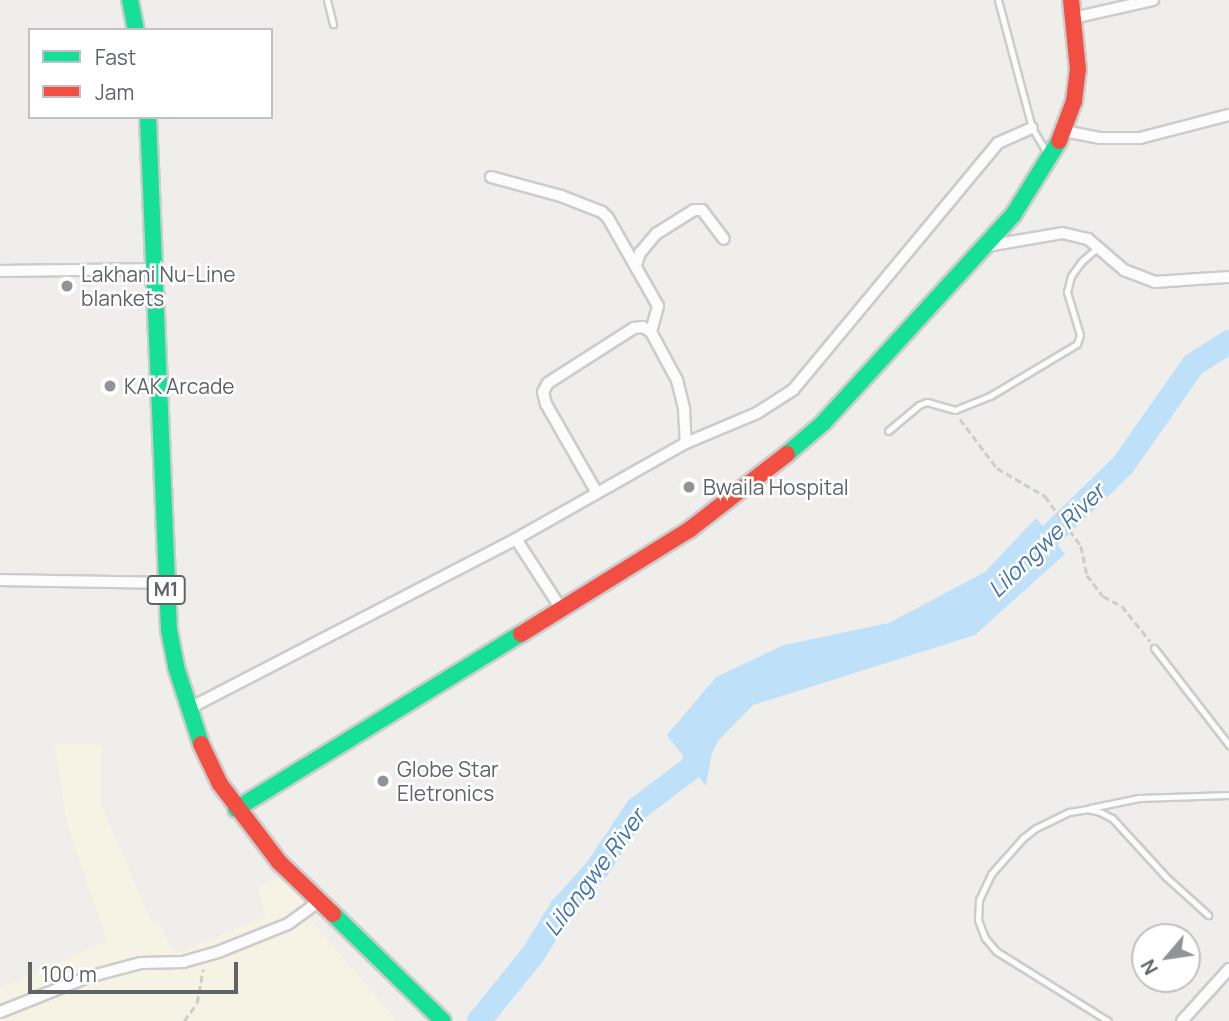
<!DOCTYPE html>
<html>
<head>
<meta charset="utf-8">
<style>
  body { margin:0 }
  #map { position:relative; width:1229px; height:1021px; overflow:hidden; background:#efeeea; font-family:Manrope,sans-serif }
  div>[style] { position:absolute }
  [style*='--x'] { left:calc(var(--x)*1px); top:calc(var(--y)*1px); width:calc(var(--w)*1px); rotate:calc(var(--a)*1deg) }
  .commercial>* { inset:0; background:#f7f3e4 }
  .water>* { inset:0; background:#bfe0f9 }
  .river>* { height:24px; margin:-12px; padding:0 12px; transform-origin:12px; border-radius:12px; background:#bfe0f9 }
  .path>* { height:2.5px; margin-top:-1.25px; transform-origin:0; background:repeating-linear-gradient(90deg,#cacfcc 0 7px,transparent 0 10.5px) }
  .roads { filter:drop-shadow(2px 0 #cbcccc) drop-shadow(-2px 0 #cbcccc) drop-shadow(0 2px #cbcccc) drop-shadow(0 -2px #cbcccc) }
  .lane>* { height:5px; margin:-2.5px; padding:0 2.5px; transform-origin:2.5px; border-radius:2.5px; background:#fdfcfc }
  .street>* { height:10px; margin:-5px; padding:0 5px; transform-origin:5px; border-radius:5px; background:#fdfcfc }
  .fast>* { height:16px; margin:-8px; padding:0 8px; transform-origin:8px; border-radius:8px; background:#16e098 }
  .jam>* { height:16px; margin:-8px; padding:0 8px; transform-origin:8px; border-radius:8px; background:#f24e42 }
  .dots>* { width:19px; height:19px; translate:-50% -50%; box-sizing:border-box; border:4px solid #fff; border-radius:50% }
  span { translate:-50% -50%; white-space:nowrap; text-align:center; line-height:1.15; -webkit-text-stroke:5px #fff; paint-order:stroke }
  .shield-label span { padding:2px 5px; background:#fff; border:2px solid; border-radius:5px; -webkit-text-stroke-width:0 }
  .shield-label { font-size:19px; color:#5f6368; font-weight:700 }
  .poi-label { font-size:21px; color:#5f6368 }
  .left { translate:0 -50%; text-align:left }
  .water-label { font-size:23px; color:#4174aa; font-style:italic }
  .legend { position:absolute; left:28px; top:28px; width:245px; height:91px; box-sizing:border-box; background:#fff; border:2px solid #bfc1c3; margin:0; padding:9px 12px; list-style:none; font-size:21px; color:#5f6368 }
  .legend li { display:flex; align-items:center; gap:14px; height:35px }
  .legend b { width:35px; border:2px solid #bfc1c3 }
  .north { position:absolute; left:1131px; top:923px; width:70px; height:70px; box-sizing:border-box; background:#fff; border:2px solid #bfc1c3; border-radius:50%; rotate:241deg; font-size:19px; font-weight:700; line-height:28px; text-align:center; color:#5f6368 }
  .north::after { content:''; display:block; margin:auto; width:24px; height:32px; background:#919496; clip-path:polygon(50% 0,100% 100%,50% 72%,0 100%) }
  .scale { position:absolute; left:28px; top:962px; width:210px; height:32px; box-sizing:border-box; border:4px solid #5f6368; border-top:0; padding-left:9px; font-size:21px; line-height:24px; white-space:nowrap; color:#5f6368; -webkit-text-stroke:5px #fff; paint-order:stroke }
</style>
</head>
<body>
<div id="map">
  <div class="commercial">
    <i style="clip-path:polygon(55px 744px,101px 745px,101px 804px,151px 921px,162px 928px,170px 948px,178px 953px,266px 916px,257px 886px,281px 877px,309px 909px,310px 919px,395px 1018px,392px 1021px,0 1021px,0 988px,107px 941px,66px 820px)"></i>
  </div>
  <div class="water">
    <i style="clip-path:polygon(1036px 518px,1065px 554px,975px 635px,753px 705px,713px 746px,706px 786px,667px 735px,716px 677px,784px 645px,889px 623px,985px 572px)"></i>
  </div>
  <div class="river">
    <i style="--x:1026;--y:559;--w:135;--a:-44.1"></i>
    <i style="--x:1123;--y:465;--w:122;--a:-55"></i>
    <i style="--x:1193;--y:365;--w:43;--a:-32.6"></i>
    <i style="--x:479;--y:1021;--w:87;--a:-51"></i>
    <i style="--x:534;--y:953;--w:52;--a:-58.5"></i>
    <i style="--x:561;--y:909;--w:54;--a:-48"></i>
    <i style="--x:597;--y:869;--w:72;--a:-56.3"></i>
    <i style="--x:637;--y:809;--w:68;--a:-37.2"></i>
    <i style="--x:691;--y:768;--w:34;--a:-63"></i>
  </div>
  <div class="path">
    <i style="--x:960;--y:419;--w:61;--a:52.9"></i>
    <i style="--x:997;--y:468;--w:56;--a:30.3"></i>
    <i style="--x:1045;--y:496;--w:62;--a:54.2"></i>
    <i style="--x:1081;--y:546;--w:30;--a:78"></i>
    <i style="--x:1087;--y:575;--w:26;--a:53"></i>
    <i style="--x:1103;--y:596;--w:21;--a:28"></i>
    <i style="--x:1122;--y:606;--w:45;--a:51.3"></i>
    <i style="--x:184;--y:1021;--w:22;--a:-54"></i>
    <i style="--x:197;--y:1003;--w:34;--a:-80"></i>
  </div>
  <div class="roads">
    <div class="lane">
      <i style="--x:327;--y:0;--w:25;--a:76"></i>
      <i style="--x:998;--y:0;--w:132;--a:75.1"></i>
      <i style="--x:1032;--y:128;--w:33;--a:59"></i>
      <i style="--x:888;--y:431;--w:40;--a:-40"></i>
      <i style="--x:919;--y:405;--w:9;--a:-21"></i>
      <i style="--x:927;--y:402;--w:29;--a:16"></i>
      <i style="--x:955;--y:410;--w:38;--a:-22"></i>
      <i style="--x:990;--y:396;--w:101;--a:-30.9"></i>
      <i style="--x:1077;--y:344;--w:9;--a:-72"></i>
      <i style="--x:1080;--y:335;--w:45;--a:-106.8"></i>
      <i style="--x:1067;--y:292;--w:16;--a:-76"></i>
      <i style="--x:1071;--y:276;--w:17;--a:-54"></i>
      <i style="--x:1081;--y:262;--w:21;--a:-41"></i>
      <i style="--x:1154;--y:648;--w:123;--a:52.3"></i>
      <i style="--x:1090;--y:808;--w:50;--a:-11.5"></i>
      <i style="--x:1139;--y:798;--w:90;--a:-1.9"></i>
      <i style="--x:1108;--y:1021;--w:132;--a:-148"></i>
      <i style="--x:996;--y:951;--w:17;--a:-130"></i>
      <i style="--x:985;--y:938;--w:19;--a:-111"></i>
      <i style="--x:978;--y:920;--w:20;--a:-87"></i>
      <i style="--x:979;--y:900;--w:29;--a:-65"></i>
      <i style="--x:991;--y:874;--w:48;--a:-48.4"></i>
      <i style="--x:1023;--y:838;--w:16;--a:-38"></i>
      <i style="--x:1036;--y:828;--w:37;--a:-26"></i>
      <i style="--x:1069;--y:812;--w:18;--a:-9"></i>
      <i style="--x:1087;--y:809;--w:13;--a:13"></i>
      <i style="--x:1100;--y:812;--w:13;--a:27"></i>
      <i style="--x:1112;--y:818;--w:80;--a:47.5"></i>
      <i style="--x:1166;--y:877;--w:57;--a:42.1"></i>
    </div>
    <div class="street">
      <i style="--x:1073;--y:18;--w:82;--a:-12.7"></i>
      <i style="--x:1064;--y:131;--w:36;--a:11"></i>
      <i style="--x:1099;--y:138;--w:41;--a:0"></i>
      <i style="--x:1140;--y:138;--w:92;--a:-14.5"></i>
      <i style="--x:491;--y:177;--w:73;--a:15.2"></i>
      <i style="--x:561;--y:196;--w:44;--a:21.3"></i>
      <i style="--x:602;--y:212;--w:8;--a:45"></i>
      <i style="--x:608;--y:218;--w:101;--a:60.4"></i>
      <i style="--x:658;--y:306;--w:27;--a:105"></i>
      <i style="--x:987;--y:246;--w:76;--a:-9.8"></i>
      <i style="--x:1062;--y:233;--w:27;--a:13"></i>
      <i style="--x:1088;--y:239;--w:48;--a:40.7"></i>
      <i style="--x:1124;--y:270;--w:33;--a:21"></i>
      <i style="--x:1155;--y:282;--w:74;--a:-3.9"></i>
      <i style="--x:636;--y:265;--w:13;--a:-72"></i>
      <i style="--x:640;--y:253;--w:25;--a:-50"></i>
      <i style="--x:656;--y:234;--w:45;--a:-32.3"></i>
      <i style="--x:694;--y:210;--w:8;--a:0"></i>
      <i style="--x:702;--y:210;--w:36;--a:53"></i>
      <i style="--x:0;--y:271;--w:155;--a:-0.7"></i>
      <i style="--x:597;--y:493;--w:103;--a:-119.8"></i>
      <i style="--x:546;--y:404;--w:12;--a:-104"></i>
      <i style="--x:543;--y:392;--w:10;--a:-61"></i>
      <i style="--x:548;--y:383;--w:102;--a:-32.6"></i>
      <i style="--x:634;--y:328;--w:9;--a:-6"></i>
      <i style="--x:643;--y:327;--w:9;--a:32"></i>
      <i style="--x:651;--y:332;--w:55;--a:61.6"></i>
      <i style="--x:677;--y:380;--w:30;--a:76"></i>
      <i style="--x:684;--y:409;--w:34;--a:87"></i>
      <i style="--x:516;--y:539;--w:81;--a:57.1"></i>
      <i style="--x:0;--y:580;--w:166;--a:1"></i>
      <i style="--x:188;--y:709;--w:369;--a:-27.4"></i>
      <i style="--x:516;--y:539;--w:195;--a:-29.5"></i>
      <i style="--x:686;--y:443;--w:77;--a:-22.9"></i>
      <i style="--x:757;--y:413;--w:43;--a:-32.6"></i>
      <i style="--x:793;--y:390;--w:321;--a:-50.3"></i>
      <i style="--x:998;--y:143;--w:37;--a:-24"></i>
      <i style="--x:0;--y:1012;--w:95;--a:-21.7"></i>
      <i style="--x:88;--y:977;--w:55;--a:-14.8"></i>
      <i style="--x:141;--y:963;--w:42;--a:-1.4"></i>
      <i style="--x:183;--y:962;--w:36;--a:-16"></i>
      <i style="--x:218;--y:952;--w:75;--a:-21.8"></i>
      <i style="--x:288;--y:924;--w:37;--a:-36"></i>
      <i style="--x:1182;--y:1021;--w:70;--a:-47.9"></i>
    </div>
    <div class="fast">
      <i style="--x:130;--y:0;--w:31;--a:79"></i>
      <i style="--x:148;--y:117;--w:513;--a:87.66"></i>
      <i style="--x:169;--y:630;--w:38;--a:79"></i>
      <i style="--x:176;--y:667;--w:81;--a:72"></i>
      <i style="--x:787;--y:454;--w:48;--a:-40.7"></i>
      <i style="--x:823;--y:423;--w:282;--a:-47.6"></i>
      <i style="--x:1013;--y:215;--w:87;--a:-58.1"></i>
      <i style="--x:236;--y:809;--w:334;--a:-31.6"></i>
      <i style="--x:333;--y:914;--w:153;--a:44.2"></i>
    </div>
    <div class="jam">
      <i style="--x:1059;--y:141;--w:43;--a:-69.4"></i>
      <i style="--x:1074;--y:101;--w:31;--a:-83"></i>
      <i style="--x:1078;--y:70;--w:70;--a:-95.7"></i>
      <i style="--x:521;--y:634;--w:198;--a:-31.8"></i>
      <i style="--x:689;--y:530;--w:124;--a:-37.8"></i>
      <i style="--x:201;--y:744;--w:44;--a:64.6"></i>
      <i style="--x:220;--y:784;--w:98;--a:52.9"></i>
      <i style="--x:279;--y:862;--w:75;--a:43.9"></i>
    </div>
  </div>
  <div class="dots">
    <i style="left:67px;top:286px;background:#919496"></i>
    <i style="left:110px;top:386px;background:#919496"></i>
    <i style="left:689px;top:487px;background:#919496"></i>
    <i style="left:383px;top:781px;background:#919496"></i>
  </div>
  <div class="shield-label">
    <span style="left:166px;top:590px">M1</span>
  </div>
  <div class="poi-label">
    <span class="left" style="left:81px;top:286px">Lakhani Nu-Line<br>blankets</span>
    <span class="left" style="left:124px;top:386px">KAK Arcade</span>
    <span class="left" style="left:703px;top:487px">Bwaila Hospital</span>
    <span class="left" style="left:397px;top:781px">Globe Star<br>Eletronics</span>
  </div>
  <div class="water-label">
    <span style="left:1046px;top:540px;rotate:-44deg">Lilongwe River</span>
    <span style="left:594px;top:872px;rotate:-53deg">Lilongwe River</span>
  </div>
  <ul class="legend">
  <li><b style="height:9px;background:#16e098"></b>Fast</li>
  <li><b style="height:9px;background:#f24e42"></b>Jam</li>
  </ul>
  <div class="north">N</div>
  <div class="scale">100 m</div>
</div>
</body>
</html>
